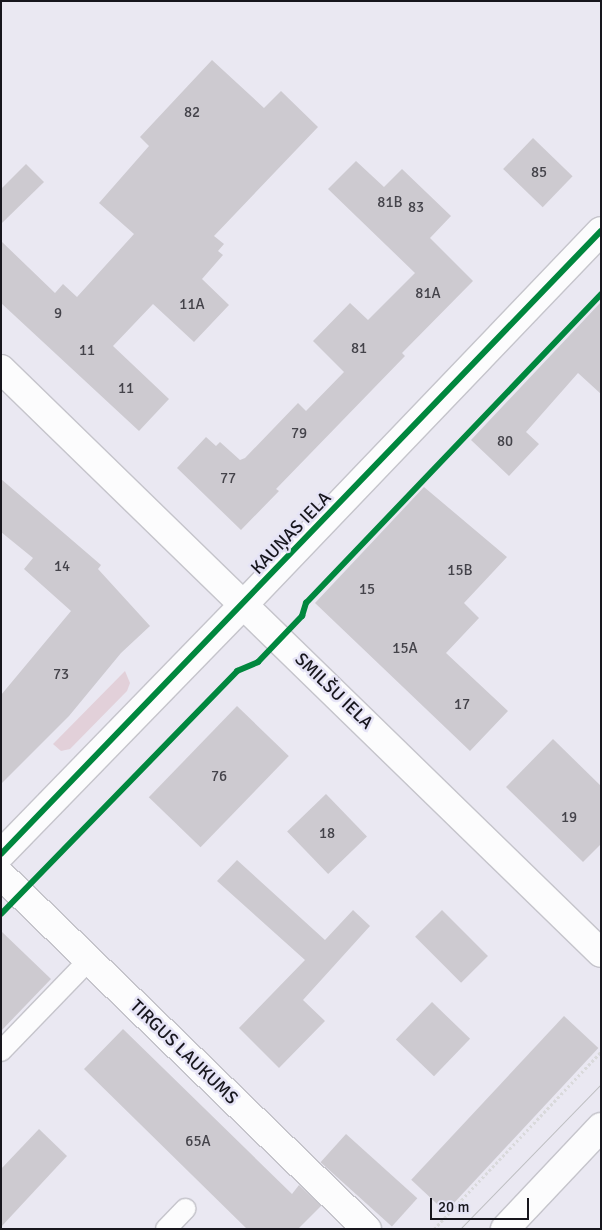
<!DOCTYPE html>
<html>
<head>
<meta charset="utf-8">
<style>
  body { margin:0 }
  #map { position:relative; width:602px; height:1230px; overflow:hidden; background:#eae8f2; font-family:Signika,sans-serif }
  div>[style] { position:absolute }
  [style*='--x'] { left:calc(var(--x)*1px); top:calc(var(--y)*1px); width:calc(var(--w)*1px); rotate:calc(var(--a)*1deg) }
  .green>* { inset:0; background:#e2d0d9 }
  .building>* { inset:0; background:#cdcad0; transform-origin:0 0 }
  .path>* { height:3px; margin-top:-1.5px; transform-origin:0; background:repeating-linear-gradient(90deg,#d9d9db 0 2.5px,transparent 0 5px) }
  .roads { filter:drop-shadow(1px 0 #c5c4cb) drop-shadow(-1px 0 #c5c4cb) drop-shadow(0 1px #c5c4cb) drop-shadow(0 -1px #c5c4cb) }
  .lane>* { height:20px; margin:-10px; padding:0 10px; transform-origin:10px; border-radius:10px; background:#fcfcfd }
  .street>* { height:28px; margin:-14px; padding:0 14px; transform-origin:14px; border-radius:14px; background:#fcfcfd }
  .secondary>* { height:28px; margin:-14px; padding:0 14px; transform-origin:14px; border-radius:14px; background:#fcfcfd }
  .tram>* { height:1px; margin:-0.5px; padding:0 0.5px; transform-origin:0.5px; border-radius:0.5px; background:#bebec1 }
  .cycleway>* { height:6px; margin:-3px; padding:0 3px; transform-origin:3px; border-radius:3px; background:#00873e }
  span { translate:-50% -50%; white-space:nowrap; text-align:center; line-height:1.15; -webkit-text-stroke:5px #e6e4f6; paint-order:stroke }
  .number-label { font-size:15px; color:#44434a }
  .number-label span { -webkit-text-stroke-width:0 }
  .street-label { font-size:18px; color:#17161d }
  .frame { position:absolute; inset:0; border:2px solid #17161d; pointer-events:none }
  .scale { position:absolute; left:430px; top:1198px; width:99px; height:22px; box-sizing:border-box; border:2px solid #17161d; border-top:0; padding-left:6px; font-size:15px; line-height:18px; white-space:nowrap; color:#17161d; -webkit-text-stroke:4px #e6e4f6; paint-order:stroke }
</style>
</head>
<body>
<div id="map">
  <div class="green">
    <i style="clip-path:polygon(125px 671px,130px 683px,127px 691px,70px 749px,61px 751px,53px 744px)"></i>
  </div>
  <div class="building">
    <i style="clip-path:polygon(212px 60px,264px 108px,281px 91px,318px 127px,214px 236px,224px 244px,218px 251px,223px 255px,202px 279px,229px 305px,194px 342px,153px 304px,113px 346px,169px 399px,139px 431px,1px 303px,1px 241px,55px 293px,63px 284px,77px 297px,134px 234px,99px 203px,149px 146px,140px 137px)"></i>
    <i style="left:533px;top:138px;width:55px;height:43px;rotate:44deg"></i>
    <i style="clip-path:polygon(356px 161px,384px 187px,402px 169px,451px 216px,430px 238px,473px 281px,402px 353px,405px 356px,276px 489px,279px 491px,241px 530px,177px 468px,206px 437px,216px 446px,220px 442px,240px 460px,245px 458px,298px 403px,306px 411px,344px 372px,313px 341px,350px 303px,368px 320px,415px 273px,328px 189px)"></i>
    <i style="clip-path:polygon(26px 164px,44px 182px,1px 224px,1px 189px)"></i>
    <i style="clip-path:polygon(601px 302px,601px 394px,578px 373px,526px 432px,539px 444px,509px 476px,471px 440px)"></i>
    <i style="clip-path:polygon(1px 479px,101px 565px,98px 569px,150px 626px,121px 653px,69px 716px,1px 784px,1px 695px,71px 611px,24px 569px,33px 558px,1px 532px)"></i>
    <i style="clip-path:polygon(424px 487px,507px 557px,464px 603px,479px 618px,446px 653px,508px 711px,470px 751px,315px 603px)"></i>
    <i style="left:237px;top:706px;width:72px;height:127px;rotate:44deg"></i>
    <i style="clip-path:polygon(553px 739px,601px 786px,601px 844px,583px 862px,506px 787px)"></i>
    <i style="left:326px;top:794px;width:59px;height:54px;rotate:46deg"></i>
    <i style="clip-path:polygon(237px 860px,325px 940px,353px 910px,370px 926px,303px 1000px,325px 1021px,279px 1068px,239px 1028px,305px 960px,217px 881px)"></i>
    <i style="left:442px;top:910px;width:65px;height:38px;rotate:45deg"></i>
    <i style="clip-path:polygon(1px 931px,51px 979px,1px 1031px)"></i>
    <i style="left:432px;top:1002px;width:53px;height:52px;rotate:44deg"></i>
    <i style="left:564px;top:1016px;width:47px;height:224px;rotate:43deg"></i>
    <i style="clip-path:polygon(123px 1029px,292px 1194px,299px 1185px,321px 1206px,298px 1229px,247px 1229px,84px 1069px)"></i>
    <i style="clip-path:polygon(39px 1129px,67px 1156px,1px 1227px,1px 1169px)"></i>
    <i style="left:346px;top:1134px;width:96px;height:38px;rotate:42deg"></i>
  </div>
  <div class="path">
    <i style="--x:434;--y:1229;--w:243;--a:-46.7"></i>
  </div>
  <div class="roads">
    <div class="lane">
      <i style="--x:1;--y:1051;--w:127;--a:-46"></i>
      <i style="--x:166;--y:1229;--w:28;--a:-46"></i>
    </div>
    <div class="street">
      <i style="--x:1;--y:854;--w:349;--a:-45.8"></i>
      <i style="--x:1;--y:875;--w:509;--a:44.05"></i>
    </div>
    <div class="secondary">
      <i style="--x:1;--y:369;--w:837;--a:44.23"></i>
      <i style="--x:244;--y:604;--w:516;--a:-46.26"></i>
      <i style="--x:505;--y:1229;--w:140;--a:-46.7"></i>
    </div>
  </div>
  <div class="tram">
    <i style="--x:460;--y:1229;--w:202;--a:-45.8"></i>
  </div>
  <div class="cycleway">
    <i style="--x:1;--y:854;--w:865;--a:-46.08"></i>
    <i style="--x:1;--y:914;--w:339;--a:-45.8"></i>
    <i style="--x:237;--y:671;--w:23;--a:-23"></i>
    <i style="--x:258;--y:662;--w:64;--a:-46.3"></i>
    <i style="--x:302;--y:616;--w:14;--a:-73"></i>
    <i style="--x:306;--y:603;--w:427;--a:-46.3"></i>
  </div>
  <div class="number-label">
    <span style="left:192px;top:113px">82</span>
    <span style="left:539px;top:173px">85</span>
    <span style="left:390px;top:203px">81B</span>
    <span style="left:416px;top:208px">83</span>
    <span style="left:428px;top:294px">81A</span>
    <span style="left:192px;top:305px">11A</span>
    <span style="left:58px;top:314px">9</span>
    <span style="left:359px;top:349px">81</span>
    <span style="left:87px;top:351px">11</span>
    <span style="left:126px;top:389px">11</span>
    <span style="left:299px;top:434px">79</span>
    <span style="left:505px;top:442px">80</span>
    <span style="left:228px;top:479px">77</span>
    <span style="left:62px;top:567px">14</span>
    <span style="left:460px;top:571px">15B</span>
    <span style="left:367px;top:590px">15</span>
    <span style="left:405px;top:649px">15A</span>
    <span style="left:61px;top:675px">73</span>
    <span style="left:462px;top:705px">17</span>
    <span style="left:219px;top:777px">76</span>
    <span style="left:569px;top:818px">19</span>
    <span style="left:327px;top:834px">18</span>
    <span style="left:198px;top:1142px">65A</span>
  </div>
  <div class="street-label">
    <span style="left:291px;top:533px;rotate:-46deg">KAUŅAS IELA</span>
    <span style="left:334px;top:691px;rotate:44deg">SMILŠU IELA</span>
    <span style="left:184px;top:1052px;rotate:44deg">TIRGUS LAUKUMS</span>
  </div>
  <div class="frame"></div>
  <div class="scale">20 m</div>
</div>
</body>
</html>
